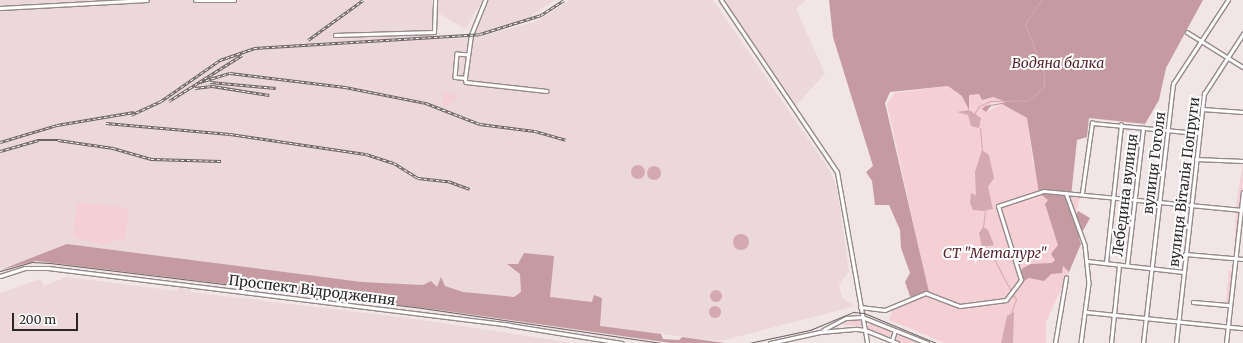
<!DOCTYPE html>
<html>
<head>
<meta charset="utf-8">
<style>
  body { margin:0 }
  #map { position:relative; width:1243px; height:343px; overflow:hidden; background:#f1e5e6; font-family:Merriweather,serif }
  div>[style] { position:absolute }
  [style*='--x'] { left:calc(var(--x)*1px); top:calc(var(--y)*1px); width:calc(var(--w)*1px); rotate:calc(var(--a)*1deg) }
  .built>* { inset:0; background:#ecd7da }
  .green>* { inset:0; background:#f4cfd4 }
  .forest>* { inset:0; background:#c59ba1 }
  .water>* { inset:0; background:#d4a9af }
  .round { border-radius:50% }
  .stream>* { height:1px; margin:-0.5px; padding:0 0.5px; transform-origin:0.5px; border-radius:0.5px; background:#d4a9af }
  .roads { filter:drop-shadow(1px 0 #958a8b) drop-shadow(-1px 0 #958a8b) drop-shadow(0 1px #958a8b) drop-shadow(0 -1px #958a8b) }
  .minor>* { height:2.5px; margin:-1.25px; padding:0 1.25px; transform-origin:1.25px; border-radius:1.25px; background:#fff }
  .tertiary>* { height:3px; margin:-1.5px; padding:0 1.5px; transform-origin:1.5px; border-radius:1.5px; background:#fff }
  .secondary>* { height:3px; margin:-1.5px; padding:0 1.5px; transform-origin:1.5px; border-radius:1.5px; background:#fff }
  .tram>* { height:1px; margin:-0.5px; padding:0 0.5px; transform-origin:0.5px; border-radius:0.5px; background:#6b6364 }
  .rail>* { height:2.5px; margin-top:-1.25px; transform-origin:0; background:repeating-linear-gradient(90deg,#fff 0 3px,#6b6364 0 6px); box-sizing:border-box; border-block:1px solid #6b6364 }
  span { translate:-50% -50%; white-space:nowrap; text-align:center; line-height:1.15; -webkit-text-stroke:4px #fff; paint-order:stroke }
  .park-label { font-size:14px; color:#551f2c; font-style:italic }
  .street-label { font-size:14px; color:#2a2526 }
  .scale { position:absolute; left:12px; top:313px; width:66px; height:18px; box-sizing:border-box; border:2px solid #2a2526; border-top:0; padding-left:5px; font-size:12px; line-height:14px; white-space:nowrap; color:#2a2526; -webkit-text-stroke:3px #fff; paint-order:stroke }
</style>
</head>
<body>
<div id="map">
  <div class="built">
    <i style="clip-path:polygon(0 0,432px 0,434px 39px,473px 38px,535px 22px,570px 0,713px 0,830px 171px,837px 188px,849px 271px,839px 285px,842px 298px,855px 306px,721px 341px,600px 327px,423px 285px,362px 282px,67px 244px,53px 252px,0 268px)"></i>
    <i style="clip-path:polygon(437px 0,482px 0,466px 29px,438px 13px)"></i>
    <i style="clip-path:polygon(489px 0,555px 0,523px 21px,475px 34px)"></i>
    <i style="clip-path:polygon(724px 0,806px 0,796px 9px,825px 74px,795px 106px)"></i>
    <i style="clip-path:polygon(66px 277px,177px 291px,178px 288px,190px 289px,190px 292px,408px 318px,574px 343px,0 343px,0 293px,40px 279px,44px 286px)"></i>
  </div>
  <div class="green">
    <i style="clip-path:polygon(948px 86px,962px 96px,968px 107px,969px 95px,979px 94px,982px 100px,993px 97px,1006px 102px,992px 103px,986px 112px,1002px 104px,1027px 118px,1033px 163px,1057px 193px,1069px 272px,1046px 322px,1046px 343px,945px 343px,889px 320px,893px 308px,929px 293px,887px 104px,895px 93px)"></i>
    <i style="clip-path:polygon(443px 93px,458px 95px,459px 97px,443px 108px)"></i>
    <i style="clip-path:polygon(1243px 162px,1243px 180px,1239px 209px,1236px 207px)"></i>
    <i style="clip-path:polygon(1071px 194px,1081px 195px,1074px 219px,1070px 206px)"></i>
    <i style="clip-path:polygon(80px 202px,129px 208px,125px 241px,113px 240px,108px 246px,73px 237px,76px 207px)"></i>
    <i style="clip-path:polygon(1239px 211px,1234px 256px,1234px 257px,1236px 212px)"></i>
    <i style="clip-path:polygon(1229px 270px,1233px 271px,1228px 304px,1226px 303px)"></i>
    <i style="clip-path:polygon(852px 319px,862px 320px,862px 326px,841px 325px)"></i>
    <i style="clip-path:polygon(870px 322px,890px 330px,891px 337px,867px 329px)"></i>
    <i style="clip-path:polygon(899px 334px,900px 334px,922px 343px,901px 343px,895px 340px)"></i>
  </div>
  <div class="forest">
    <i style="clip-path:polygon(829px 0,1203px 0,1166px 68px,1159px 100px,1145px 124px,1089px 118px,1087px 137px,1077px 140px,1070px 206px,1074px 218px,1078px 211px,1090px 218px,1079px 238px,1081px 244px,1069px 272px,1063px 266px,1062px 273px,1051px 274px,1044px 281px,1029px 278px,1021px 283px,1019px 274px,1023px 268px,1031px 264px,1052px 263px,1055px 260px,1051px 254px,1058px 245px,1045px 204px,1048px 200px,1039px 193px,1027px 118px,1002px 104px,991px 106px,986px 112px,982px 109px,985px 106px,1006px 102px,993px 97px,982px 100px,979px 94px,969px 95px,969px 110px,962px 96px,948px 86px,890px 92px,885px 103px,929px 292px,911px 299px,905px 282px,910px 273px,901px 248px,900px 230px,889px 205px,875px 205px,872px 181px,866px 172px,873px 166px,833px 37px)"></i>
    <i style="clip-path:polygon(67px 244px,362px 282px,423px 285px,431px 281px,437px 287px,441px 277px,445px 286px,463px 292px,514px 297px,521px 292px,520px 274px,507px 264px,518px 264px,524px 253px,554px 256px,550px 297px,592px 302px,594px 295px,602px 298px,600px 326px,661px 334px,663px 339px,679px 340px,682px 337px,725px 343px,671px 343px,439px 310px,36px 261px,0 270px)"></i>
  </div>
  <div class="water">
    <i style="clip-path:polygon(969px 110px,981px 118px,979px 128px,971px 126px,968px 115px,957px 112px)"></i>
    <i style="clip-path:polygon(982px 150px,989px 155px,994px 178px,988px 187px,993px 209px,983px 211px,973px 210px,970px 203px,971px 193px,976px 195px,975px 172px)"></i>
    <i class="round" style="left:631px;top:165px;width:14px;height:14px"></i>
    <i class="round" style="left:647px;top:166px;width:14px;height:14px"></i>
    <i style="clip-path:polygon(983px 227px,988px 230px,994px 245px,982px 247px,979px 233px)"></i>
    <i class="round" style="left:733px;top:234px;width:16px;height:16px"></i>
    <i class="round" style="left:710px;top:290px;width:12px;height:12px"></i>
    <i class="round" style="left:709px;top:306px;width:12px;height:12px"></i>
    <i style="clip-path:polygon(1014px 312px,1013px 343px,1001px 343px,1007px 316px)"></i>
  </div>
  <div class="stream">
    <i style="--x:974;--y:114;--w:9;--a:-58"></i>
    <i style="--x:979;--y:106;--w:12;--a:-24"></i>
    <i style="--x:990;--y:101;--w:39;--a:-1"></i>
    <i style="--x:1029;--y:100;--w:21;--a:-43"></i>
    <i style="--x:1044;--y:86;--w:13;--a:-90"></i>
    <i style="--x:1044;--y:73;--w:53;--a:-111.2"></i>
    <i style="--x:1025;--y:24;--w:29;--a:-56"></i>
    <i style="--x:980;--y:128;--w:22;--a:85"></i>
    <i style="--x:983;--y:227;--w:16;--a:-83"></i>
    <i style="--x:988;--y:248;--w:49;--a:61.9"></i>
    <i style="--x:1011;--y:313;--w:15;--a:-70"></i>
    <i style="--x:1016;--y:299;--w:6;--a:-129"></i>
  </div>
  <div class="roads">
    <div class="minor">
      <i style="--x:1187;--y:32;--w:66;--a:32"></i>
      <i style="--x:335;--y:35;--w:99;--a:-1.7"></i>
      <i style="--x:434;--y:32;--w:32;--a:-88"></i>
      <i style="--x:468;--y:55;--w:11;--a:-175"></i>
      <i style="--x:457;--y:54;--w:23;--a:95"></i>
      <i style="--x:455;--y:77;--w:10;--a:6"></i>
      <i style="--x:465;--y:78;--w:43;--a:-82.1"></i>
      <i style="--x:471;--y:35;--w:38;--a:-68"></i>
      <i style="--x:465;--y:78;--w:4;--a:76"></i>
      <i style="--x:466;--y:82;--w:81;--a:6.4"></i>
      <i style="--x:1202;--y:109;--w:41;--a:4.2"></i>
      <i style="--x:1196;--y:159;--w:47;--a:2.4"></i>
      <i style="--x:1066;--y:193;--w:55;--a:69.9"></i>
      <i style="--x:1085;--y:245;--w:38;--a:84"></i>
      <i style="--x:1089;--y:283;--w:61;--a:97.6"></i>
      <i style="--x:1082;--y:193;--w:71;--a:-81.9"></i>
      <i style="--x:1092;--y:123;--w:106;--a:5.4"></i>
      <i style="--x:1185;--y:254;--w:58;--a:4.9"></i>
      <i style="--x:1087;--y:261;--w:97;--a:6.5"></i>
      <i style="--x:1106;--y:263;--w:139;--a:-83.8"></i>
      <i style="--x:1127;--y:265;--w:138;--a:-83.3"></i>
      <i style="--x:1193;--y:302;--w:37;--a:5"></i>
      <i style="--x:860;--y:307;--w:25;--a:7"></i>
      <i style="--x:885;--y:310;--w:44;--a:-22.5"></i>
      <i style="--x:926;--y:293;--w:36;--a:21"></i>
      <i style="--x:960;--y:306;--w:46;--a:-7.4"></i>
      <i style="--x:1006;--y:300;--w:25;--a:-53"></i>
      <i style="--x:1021;--y:280;--w:77;--a:-107.3"></i>
      <i style="--x:998;--y:206;--w:48;--a:-18.1"></i>
      <i style="--x:1044;--y:191;--w:200;--a:5.5"></i>
      <i style="--x:1087;--y:312;--w:157;--a:5.9"></i>
      <i style="--x:1055;--y:343;--w:66;--a:-80.4"></i>
      <i style="--x:1111;--y:343;--w:77;--a:-84.1"></i>
      <i style="--x:1143;--y:343;--w:261;--a:-83.4"></i>
      <i style="--x:1173;--y:84;--w:100;--a:-56.8"></i>
      <i style="--x:1176;--y:343;--w:251;--a:-83.6"></i>
      <i style="--x:1204;--y:94;--w:72;--a:-57"></i>
    </div>
    <div class="tertiary">
      <i style="--x:195;--y:0;--w:39;--a:0"></i>
      <i style="--x:0;--y:8;--w:147;--a:-3.1"></i>
      <i style="--x:0;--y:276;--w:26;--a:-18"></i>
      <i style="--x:25;--y:268;--w:23;--a:0"></i>
      <i style="--x:48;--y:268;--w:465;--a:7"></i>
      <i style="--x:509;--y:325;--w:114;--a:9.1"></i>
      <i style="--x:823;--y:330;--w:26;--a:-28"></i>
      <i style="--x:846;--y:318;--w:16;--a:-4"></i>
      <i style="--x:770;--y:343;--w:51;--a:-12.4"></i>
      <i style="--x:820;--y:332;--w:37;--a:-5"></i>
      <i style="--x:857;--y:329;--w:8;--a:7"></i>
      <i style="--x:865;--y:330;--w:13;--a:81"></i>
      <i style="--x:1226;--y:343;--w:152;--a:-83.6"></i>
    </div>
    <div class="secondary">
      <i style="--x:721;--y:0;--w:207;--a:56"></i>
      <i style="--x:837;--y:172;--w:160;--a:80"></i>
      <i style="--x:865;--y:330;--w:35;--a:22"></i>
      <i style="--x:862;--y:317;--w:70;--a:21.8"></i>
      <i style="--x:892;--y:340;--w:10;--a:-73"></i>
    </div>
  </div>
  <div class="tram">
    <i style="--x:0;--y:271;--w:33;--a:-16"></i>
    <i style="--x:32;--y:262;--w:18;--a:3"></i>
    <i style="--x:50;--y:263;--w:375;--a:6.9"></i>
    <i style="--x:422;--y:308;--w:242;--a:8.3"></i>
    <i style="--x:749;--y:343;--w:62;--a:-12"></i>
    <i style="--x:810;--y:330;--w:47;--a:-22.7"></i>
    <i style="--x:853;--y:312;--w:11;--a:5"></i>
    <i style="--x:864;--y:313;--w:78;--a:22.6"></i>
  </div>
  <div class="rail">
    <i style="--x:308;--y:40;--w:68;--a:-36"></i>
    <i style="--x:200;--y:82;--w:31;--a:-17"></i>
    <i style="--x:230;--y:73;--w:116;--a:6.9"></i>
    <i style="--x:345;--y:87;--w:83;--a:11.2"></i>
    <i style="--x:426;--y:103;--w:58;--a:21.3"></i>
    <i style="--x:480;--y:124;--w:55;--a:7.3"></i>
    <i style="--x:535;--y:131;--w:32;--a:16"></i>
    <i style="--x:210;--y:82;--w:66;--a:5.2"></i>
    <i style="--x:195;--y:88;--w:17;--a:-7"></i>
    <i style="--x:212;--y:86;--w:58;--a:9"></i>
    <i style="--x:169;--y:101;--w:86;--a:-32.2"></i>
    <i style="--x:131;--y:115;--w:33;--a:-25"></i>
    <i style="--x:161;--y:101;--w:72;--a:-34.8"></i>
    <i style="--x:220;--y:60;--w:36;--a:-19"></i>
    <i style="--x:254;--y:48;--w:226;--a:-3.5"></i>
    <i style="--x:480;--y:34;--w:64;--a:-17.3"></i>
    <i style="--x:541;--y:15;--w:27;--a:-33"></i>
    <i style="--x:106;--y:123;--w:124;--a:5.1"></i>
    <i style="--x:230;--y:134;--w:137;--a:8.4"></i>
    <i style="--x:366;--y:154;--w:29;--a:18"></i>
    <i style="--x:394;--y:163;--w:28;--a:32"></i>
    <i style="--x:418;--y:178;--w:30;--a:6"></i>
    <i style="--x:448;--y:181;--w:23;--a:20"></i>
    <i style="--x:0;--y:142;--w:59;--a:-16.6"></i>
    <i style="--x:57;--y:125;--w:78;--a:-9.6"></i>
    <i style="--x:0;--y:151;--w:40;--a:-16"></i>
    <i style="--x:38;--y:140;--w:20;--a:0"></i>
    <i style="--x:58;--y:140;--w:56;--a:8.3"></i>
    <i style="--x:113;--y:148;--w:40;--a:16"></i>
    <i style="--x:151;--y:159;--w:70;--a:1.6"></i>
  </div>
  <div class="park-label">
    <span style="left:1058px;top:63px">Водяна балка</span>
    <span style="left:995px;top:253px">СТ "Металург"</span>
  </div>
  <div class="street-label">
    <span style="left:1154px;top:163px;rotate:-83deg">вулиця Гоголя</span>
    <span style="left:1184px;top:182px;rotate:-83deg">вулиця Віталія Попруги</span>
    <span style="left:1125px;top:195px;rotate:-83deg">Лебедина вулиця</span>
    <span style="left:312px;top:290px;rotate:7deg">Проспект Відродження</span>
  </div>
  <div class="scale">200 m</div>
</div>
</body>
</html>
